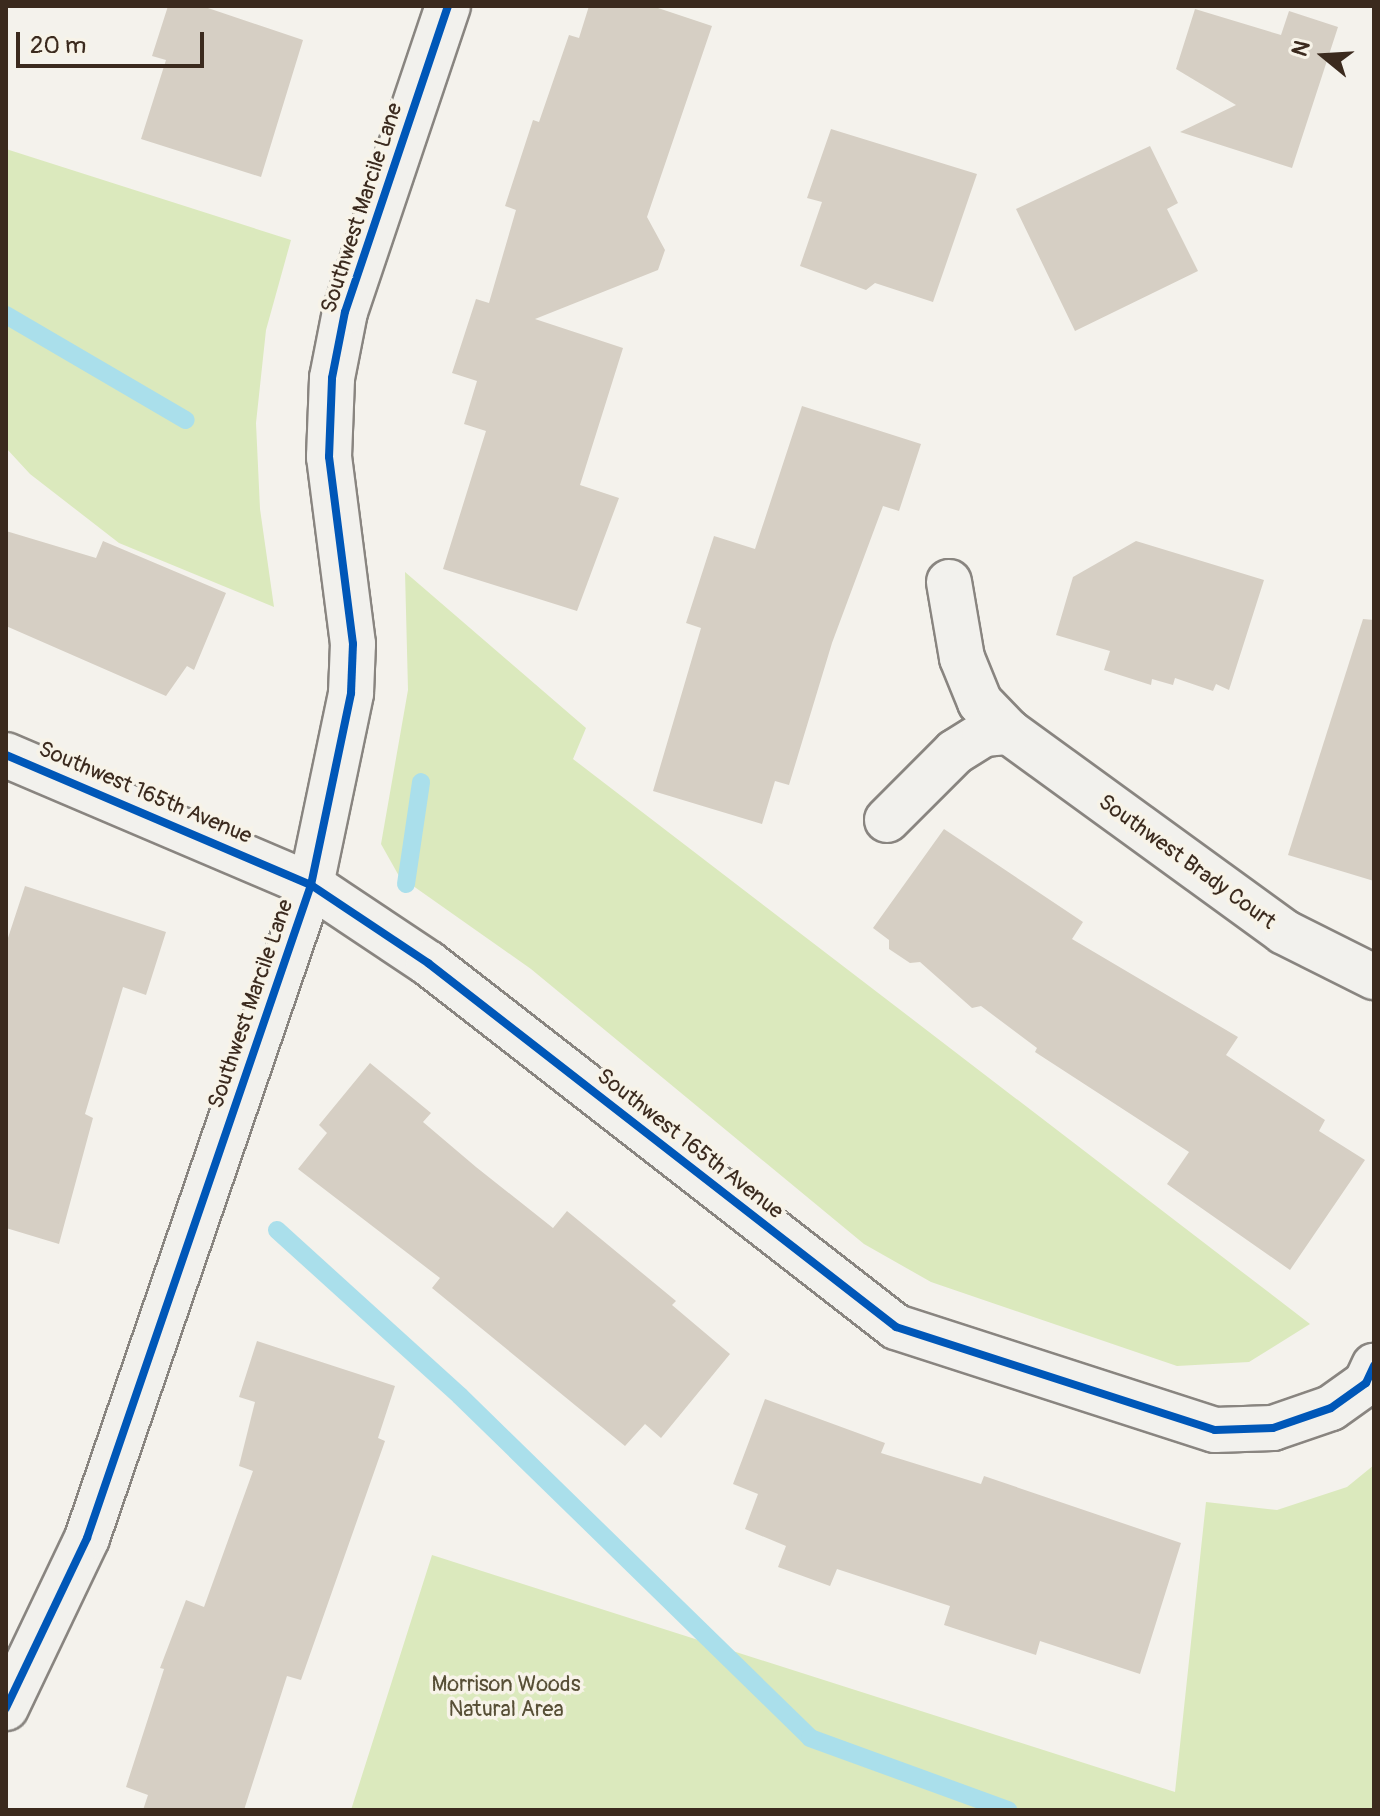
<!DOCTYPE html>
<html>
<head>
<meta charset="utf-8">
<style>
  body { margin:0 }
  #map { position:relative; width:1380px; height:1816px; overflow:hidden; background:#f4f2ec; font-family:Pangolin,sans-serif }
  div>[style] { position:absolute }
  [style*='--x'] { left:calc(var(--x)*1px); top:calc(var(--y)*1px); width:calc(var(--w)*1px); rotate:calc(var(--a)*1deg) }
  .green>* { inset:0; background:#dbe9bd }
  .stream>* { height:18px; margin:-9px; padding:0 9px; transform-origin:9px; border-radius:9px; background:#aadfeb }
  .building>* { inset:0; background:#d6cfc4 }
  .roads { filter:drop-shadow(2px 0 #898580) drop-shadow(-2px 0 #898580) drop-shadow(0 2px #898580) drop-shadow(0 -2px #898580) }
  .minor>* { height:44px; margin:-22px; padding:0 22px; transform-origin:22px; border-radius:22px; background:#f2f1ed }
  .cycleway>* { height:8px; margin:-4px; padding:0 4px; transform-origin:4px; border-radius:4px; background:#0057b8 }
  span { translate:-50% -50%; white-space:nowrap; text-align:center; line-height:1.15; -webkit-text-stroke:7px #f7f3e8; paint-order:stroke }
  .street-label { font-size:22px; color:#3b2a1e }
  .park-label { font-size:22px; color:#574f36 }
  .frame { position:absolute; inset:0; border:8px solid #3b2a1e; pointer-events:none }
  .north { position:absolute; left:1284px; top:16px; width:80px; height:80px; -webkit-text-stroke:6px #f7f3e8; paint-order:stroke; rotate:288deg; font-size:22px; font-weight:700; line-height:32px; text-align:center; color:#3b2a1e }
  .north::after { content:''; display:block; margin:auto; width:28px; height:36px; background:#3b2a1e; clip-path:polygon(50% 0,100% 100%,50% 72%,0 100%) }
  .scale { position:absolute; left:16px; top:32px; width:188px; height:36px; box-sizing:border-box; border:4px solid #3b2a1e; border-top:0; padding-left:10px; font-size:24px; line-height:28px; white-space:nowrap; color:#3b2a1e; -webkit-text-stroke:6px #f7f3e8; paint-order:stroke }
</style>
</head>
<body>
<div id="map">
  <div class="green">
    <i style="clip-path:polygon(6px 149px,291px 240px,266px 330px,256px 423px,260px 509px,274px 607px,119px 543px,30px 474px,6px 448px)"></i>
    <i style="clip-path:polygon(405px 572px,586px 728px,573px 759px,1310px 1324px,1249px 1362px,1177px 1366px,931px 1282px,864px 1244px,531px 969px,399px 876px,381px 844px,408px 690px)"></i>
    <i style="clip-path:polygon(1374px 1465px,1374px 1810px,351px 1810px,432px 1555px,1175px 1792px,1206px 1502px,1277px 1510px,1347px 1487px)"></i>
  </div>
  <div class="stream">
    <i style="--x:6;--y:315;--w:208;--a:30.3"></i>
    <i style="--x:406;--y:884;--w:103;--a:-81.6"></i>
    <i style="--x:277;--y:1230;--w:247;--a:42.2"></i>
    <i style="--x:460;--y:1396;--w:489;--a:44.3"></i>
    <i style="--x:810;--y:1738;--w:211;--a:20"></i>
  </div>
  <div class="building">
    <i style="clip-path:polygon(168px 6px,202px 6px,303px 40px,261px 177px,141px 139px,166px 60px,152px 56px)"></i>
    <i style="clip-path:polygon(589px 6px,652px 6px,712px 26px,647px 217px,665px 250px,658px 270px,535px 319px,623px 348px,580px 485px,619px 498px,577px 611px,443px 569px,486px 431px,464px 424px,477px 381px,452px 373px,476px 299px,489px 303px,516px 210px,505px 206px,533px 120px,539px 122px,569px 35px,579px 38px)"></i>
    <i style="clip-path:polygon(1195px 9px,1281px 35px,1289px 11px,1338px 27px,1292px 168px,1180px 132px,1236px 105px,1176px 69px)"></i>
    <i style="clip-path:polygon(831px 129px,977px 174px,933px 302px,875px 283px,866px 290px,800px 266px,822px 202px,807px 198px)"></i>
    <i style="clip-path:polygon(1150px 146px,1178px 203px,1167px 209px,1198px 271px,1075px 331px,1016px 209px)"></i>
    <i style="clip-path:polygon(802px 406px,921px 444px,899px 511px,883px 506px,832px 643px,789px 785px,775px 781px,762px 824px,653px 791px,701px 628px,686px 623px,714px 536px,755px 549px)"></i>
    <i style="clip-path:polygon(6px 531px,96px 558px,103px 541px,226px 593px,194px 670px,187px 666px,166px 696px,6px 626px)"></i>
    <i style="clip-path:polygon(1136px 541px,1264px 580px,1229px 690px,1216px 684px,1213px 691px,1175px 678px,1173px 685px,1152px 679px,1151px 685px,1104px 670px,1110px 651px,1056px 635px,1073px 577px)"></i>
    <i style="clip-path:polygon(1363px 619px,1374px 620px,1374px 881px,1288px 855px)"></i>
    <i style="clip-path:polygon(944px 829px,1083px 922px,1072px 939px,1238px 1037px,1226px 1055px,1325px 1120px,1319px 1131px,1365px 1160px,1290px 1270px,1167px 1184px,1189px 1152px,1035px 1052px,1037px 1048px,981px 1006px,972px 1008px,920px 962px,910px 963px,889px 949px,889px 940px,873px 928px)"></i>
    <i style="clip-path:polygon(25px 886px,166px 932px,146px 995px,123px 987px,85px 1114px,93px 1118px,59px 1244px,6px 1228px,6px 944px)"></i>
    <i style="clip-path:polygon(370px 1063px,431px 1113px,423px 1122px,476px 1167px,553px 1228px,567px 1211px,676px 1301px,672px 1305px,730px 1354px,661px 1438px,645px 1424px,625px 1446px,432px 1288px,440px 1278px,298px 1169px,327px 1133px,319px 1125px)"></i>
    <i style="clip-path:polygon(257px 1341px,395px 1386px,378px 1438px,385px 1441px,301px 1680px,287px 1676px,244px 1810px,143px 1810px,148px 1795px,126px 1787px,164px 1669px,160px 1668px,186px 1600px,204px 1607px,253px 1471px,239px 1466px,255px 1402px,239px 1397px)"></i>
    <i style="clip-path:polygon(765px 1399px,885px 1443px,881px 1453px,981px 1484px,984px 1476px,1181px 1543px,1140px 1674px,1040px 1641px,1036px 1655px,944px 1625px,950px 1606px,837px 1569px,830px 1586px,778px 1567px,786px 1546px,745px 1529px,758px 1494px,733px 1484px)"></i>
  </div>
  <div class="roads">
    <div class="minor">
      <i style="--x:949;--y:582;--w:77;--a:80.3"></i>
      <i style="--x:962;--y:658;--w:48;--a:67.8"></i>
      <i style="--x:980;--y:702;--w:42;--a:46"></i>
      <i style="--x:1009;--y:732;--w:340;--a:36"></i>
      <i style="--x:1284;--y:932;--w:101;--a:26.6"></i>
      <i style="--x:6;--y:755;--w:332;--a:23.1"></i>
      <i style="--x:311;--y:885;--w:141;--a:33.7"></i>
      <i style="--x:428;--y:963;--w:593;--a:37.87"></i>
      <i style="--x:896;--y:1327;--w:335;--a:17.9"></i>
      <i style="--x:1215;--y:1430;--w:58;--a:-2"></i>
      <i style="--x:1273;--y:1428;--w:61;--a:-19"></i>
      <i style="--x:1331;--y:1408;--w:43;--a:-35.5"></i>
      <i style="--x:1366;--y:1383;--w:19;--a:-65"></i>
      <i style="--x:887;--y:820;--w:96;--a:-45"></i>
      <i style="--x:955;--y:752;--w:34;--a:-32"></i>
      <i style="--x:984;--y:734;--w:25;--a:-5"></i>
      <i style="--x:6;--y:1708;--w:188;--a:-64.5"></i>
      <i style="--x:87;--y:1538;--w:690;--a:-71.07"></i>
      <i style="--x:311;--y:885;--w:196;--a:-78.2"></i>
      <i style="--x:351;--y:693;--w:49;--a:-87.7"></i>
      <i style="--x:353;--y:644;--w:189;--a:-97.3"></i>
      <i style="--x:329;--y:457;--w:79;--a:-87.8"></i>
      <i style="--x:332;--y:378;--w:67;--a:-78.9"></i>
      <i style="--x:345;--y:312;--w:323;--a:-71.4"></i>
    </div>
  </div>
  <div class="cycleway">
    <i style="--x:6;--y:755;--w:332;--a:23.1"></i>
    <i style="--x:311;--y:885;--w:141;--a:33.7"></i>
    <i style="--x:428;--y:963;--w:593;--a:37.87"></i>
    <i style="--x:896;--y:1327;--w:335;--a:17.9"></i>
    <i style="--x:1215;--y:1430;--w:58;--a:-2"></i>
    <i style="--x:1273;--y:1428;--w:61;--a:-19"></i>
    <i style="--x:1331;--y:1408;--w:43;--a:-35.5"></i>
    <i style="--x:1366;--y:1383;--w:19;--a:-65"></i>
    <i style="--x:6;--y:1708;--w:188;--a:-64.5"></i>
    <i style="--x:87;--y:1538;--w:690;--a:-71.07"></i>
    <i style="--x:311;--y:885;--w:196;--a:-78.2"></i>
    <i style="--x:351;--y:693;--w:49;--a:-87.7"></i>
    <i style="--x:353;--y:644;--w:189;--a:-97.3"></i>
    <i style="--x:329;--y:457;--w:79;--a:-87.8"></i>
    <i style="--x:332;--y:378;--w:67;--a:-78.9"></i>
    <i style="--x:345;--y:312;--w:323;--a:-71.4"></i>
  </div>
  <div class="street-label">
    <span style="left:362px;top:208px;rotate:-72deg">Southwest Marcile Lane</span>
    <span style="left:145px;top:793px;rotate:23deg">Southwest 165th Avenue</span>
    <span style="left:1187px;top:862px;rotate:36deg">Southwest Brady Court</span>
    <span style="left:251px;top:1004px;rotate:-71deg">Southwest Marcile Lane</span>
    <span style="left:690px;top:1144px;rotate:38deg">Southwest 165th Avenue</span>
  </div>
  <div class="park-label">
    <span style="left:506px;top:1697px">Morrison Woods<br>Natural Area</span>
  </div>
  <div class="frame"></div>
  <div class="north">N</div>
  <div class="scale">20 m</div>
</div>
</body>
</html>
